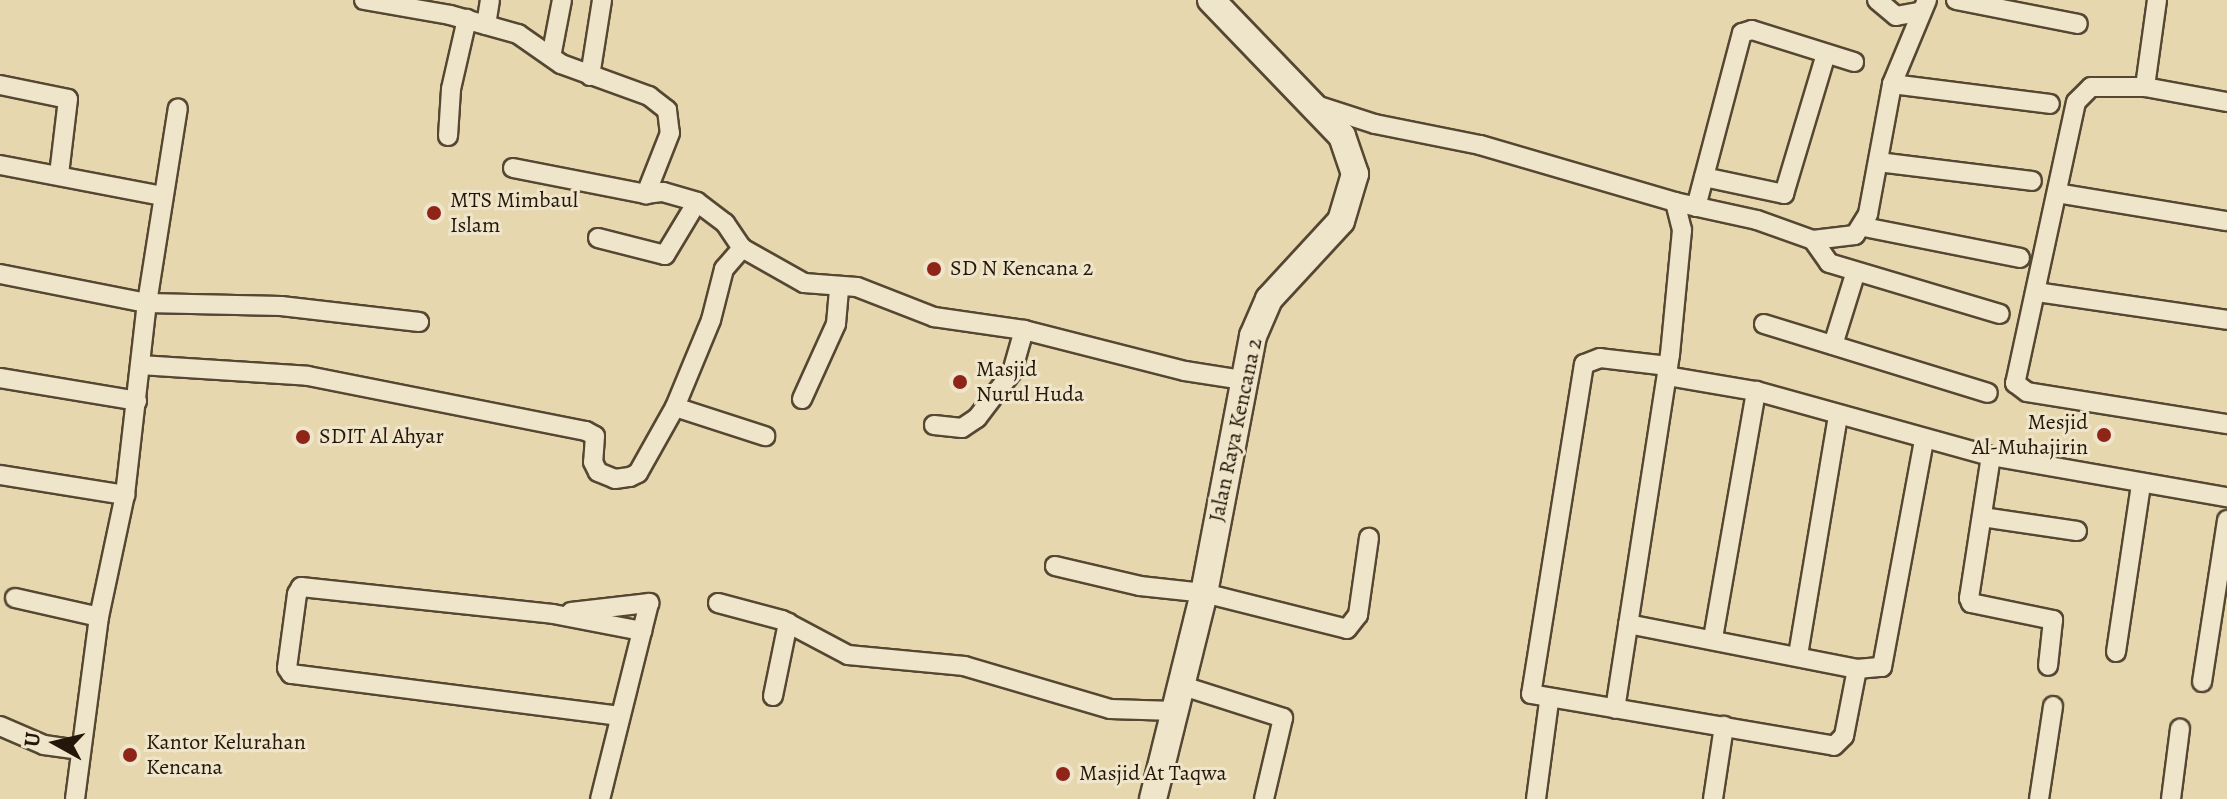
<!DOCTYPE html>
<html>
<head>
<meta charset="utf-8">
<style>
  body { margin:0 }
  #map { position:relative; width:2227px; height:799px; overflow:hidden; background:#e7d7ae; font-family:Alegreya,serif }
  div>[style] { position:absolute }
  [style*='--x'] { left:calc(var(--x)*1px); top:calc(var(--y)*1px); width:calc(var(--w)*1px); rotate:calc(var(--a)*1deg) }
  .roads { filter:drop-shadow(2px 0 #554732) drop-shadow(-2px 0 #554732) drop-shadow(0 2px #554732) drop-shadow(0 -2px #554732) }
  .street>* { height:18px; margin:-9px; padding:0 9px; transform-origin:9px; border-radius:9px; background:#efe5ca }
  .secondary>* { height:26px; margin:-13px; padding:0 13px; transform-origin:13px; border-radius:13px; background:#efe5ca }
  .dots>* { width:22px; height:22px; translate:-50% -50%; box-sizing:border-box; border:4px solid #efe5ca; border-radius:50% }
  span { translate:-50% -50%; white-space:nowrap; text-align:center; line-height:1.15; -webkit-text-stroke:6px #efe5ca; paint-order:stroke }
  .poi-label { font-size:22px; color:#241709 }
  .left { translate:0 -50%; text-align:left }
  .right { translate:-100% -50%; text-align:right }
  .street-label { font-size:22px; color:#241709 }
  .north { position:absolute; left:16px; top:703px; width:80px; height:80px; -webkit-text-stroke:6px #efe5ca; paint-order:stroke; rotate:278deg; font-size:22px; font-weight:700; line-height:32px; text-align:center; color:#241709 }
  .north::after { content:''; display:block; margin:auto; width:28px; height:36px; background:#241709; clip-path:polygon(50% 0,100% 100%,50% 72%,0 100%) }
</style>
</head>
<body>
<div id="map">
  <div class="roads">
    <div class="street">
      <i style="--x:364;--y:0;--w:87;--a:9.9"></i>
      <i style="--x:450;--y:15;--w:71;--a:15.6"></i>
      <i style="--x:518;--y:34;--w:52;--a:34.9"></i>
      <i style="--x:561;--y:64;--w:94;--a:20"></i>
      <i style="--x:649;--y:96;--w:23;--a:38"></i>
      <i style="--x:667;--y:110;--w:23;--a:83"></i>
      <i style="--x:670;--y:133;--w:66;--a:111.5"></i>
      <i style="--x:646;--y:194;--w:17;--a:-7"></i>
      <i style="--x:663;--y:192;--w:35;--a:16"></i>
      <i style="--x:697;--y:202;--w:35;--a:37"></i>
      <i style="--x:725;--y:223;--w:30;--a:56"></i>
      <i style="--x:742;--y:248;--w:71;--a:29.4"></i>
      <i style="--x:804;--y:283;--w:53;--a:4.3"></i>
      <i style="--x:857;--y:287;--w:83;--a:21.3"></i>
      <i style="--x:934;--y:317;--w:91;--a:8.2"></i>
      <i style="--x:1024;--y:330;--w:166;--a:14.3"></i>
      <i style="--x:1185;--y:371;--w:59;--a:8.8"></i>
      <i style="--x:1877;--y:0;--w:25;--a:40"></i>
      <i style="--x:1896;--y:16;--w:22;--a:-10"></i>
      <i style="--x:1956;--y:0;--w:124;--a:11.1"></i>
      <i style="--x:2157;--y:0;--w:88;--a:97.9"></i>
      <i style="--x:2145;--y:87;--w:54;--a:180"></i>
      <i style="--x:2091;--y:87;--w:21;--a:135"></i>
      <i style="--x:2076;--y:102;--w:288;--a:102.2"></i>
      <i style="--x:2015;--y:383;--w:15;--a:37"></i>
      <i style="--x:2027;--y:392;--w:203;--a:9.1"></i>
      <i style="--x:486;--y:25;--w:25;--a:-81"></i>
      <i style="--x:551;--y:57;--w:58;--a:-79.1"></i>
      <i style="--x:590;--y:76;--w:77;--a:-81"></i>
      <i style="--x:1892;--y:84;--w:159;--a:7.2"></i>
      <i style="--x:0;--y:85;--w:69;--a:11.6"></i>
      <i style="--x:68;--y:99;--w:77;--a:96.8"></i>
      <i style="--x:2145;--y:87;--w:83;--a:10.4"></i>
      <i style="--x:1313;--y:104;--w:65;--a:17.9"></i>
      <i style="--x:1375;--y:124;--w:107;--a:11.3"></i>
      <i style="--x:1480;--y:145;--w:203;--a:16.3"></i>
      <i style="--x:1675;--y:202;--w:29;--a:76"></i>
      <i style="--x:1682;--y:230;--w:125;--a:95.5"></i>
      <i style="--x:1670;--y:354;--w:359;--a:98.8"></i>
      <i style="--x:448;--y:136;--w:47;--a:-86.3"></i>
      <i style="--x:451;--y:89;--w:72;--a:-77.1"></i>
      <i style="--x:1878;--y:162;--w:155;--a:7"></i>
      <i style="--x:0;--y:165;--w:166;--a:10.8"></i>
      <i style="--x:513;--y:168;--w:136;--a:11.1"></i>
      <i style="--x:1704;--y:177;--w:82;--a:12"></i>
      <i style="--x:1784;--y:194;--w:146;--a:-73.3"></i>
      <i style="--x:2057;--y:193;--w:172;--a:9.4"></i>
      <i style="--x:1675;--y:202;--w:84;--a:12.4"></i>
      <i style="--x:1757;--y:220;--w:59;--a:19.7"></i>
      <i style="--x:1813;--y:240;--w:42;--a:-6.8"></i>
      <i style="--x:1855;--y:235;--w:25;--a:-58"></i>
      <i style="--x:1868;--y:214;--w:132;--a:-79.5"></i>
      <i style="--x:1892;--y:84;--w:91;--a:-67.4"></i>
      <i style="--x:1696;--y:207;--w:180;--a:-75.2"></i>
      <i style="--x:1742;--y:33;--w:10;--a:-17"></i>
      <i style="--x:1752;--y:30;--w:107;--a:17.4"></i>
      <i style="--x:1864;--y:227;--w:159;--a:11.2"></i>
      <i style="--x:598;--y:238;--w:69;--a:14.2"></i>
      <i style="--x:665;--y:255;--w:62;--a:-58.9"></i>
      <i style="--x:1813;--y:240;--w:28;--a:55"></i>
      <i style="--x:1829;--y:263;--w:178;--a:16.6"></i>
      <i style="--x:0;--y:274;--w:150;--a:11.2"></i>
      <i style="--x:147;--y:303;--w:134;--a:1.3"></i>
      <i style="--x:281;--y:306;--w:139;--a:6.6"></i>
      <i style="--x:2036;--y:292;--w:193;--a:8.3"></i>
      <i style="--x:1764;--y:324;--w:234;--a:17.1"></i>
      <i style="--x:1833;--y:345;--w:77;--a:-72.7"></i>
      <i style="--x:140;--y:365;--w:168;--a:3.7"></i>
      <i style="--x:308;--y:376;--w:283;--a:11.2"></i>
      <i style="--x:586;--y:431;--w:10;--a:29"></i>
      <i style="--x:595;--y:436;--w:26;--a:94"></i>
      <i style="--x:593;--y:462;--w:11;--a:63"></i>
      <i style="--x:598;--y:472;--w:18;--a:22"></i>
      <i style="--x:615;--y:479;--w:15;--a:-8"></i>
      <i style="--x:630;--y:477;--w:9;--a:-27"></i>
      <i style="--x:638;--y:473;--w:76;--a:-60.7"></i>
      <i style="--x:675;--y:407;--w:94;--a:-67.5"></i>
      <i style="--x:711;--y:320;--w:53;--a:-75.7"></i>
      <i style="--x:724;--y:269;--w:28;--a:-49"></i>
      <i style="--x:1668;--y:366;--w:68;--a:-173.3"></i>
      <i style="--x:1600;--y:358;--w:17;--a:159"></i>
      <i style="--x:1584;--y:364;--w:334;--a:99.1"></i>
      <i style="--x:1531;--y:694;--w:307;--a:9.7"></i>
      <i style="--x:1834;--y:746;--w:14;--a:-45"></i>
      <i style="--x:1844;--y:736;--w:68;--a:-79"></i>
      <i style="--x:1667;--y:376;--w:90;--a:9.6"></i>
      <i style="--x:1756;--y:391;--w:244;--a:15.5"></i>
      <i style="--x:1991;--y:456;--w:240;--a:9.9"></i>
      <i style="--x:0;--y:378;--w:139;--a:9.5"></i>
      <i style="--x:802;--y:399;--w:82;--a:-65.6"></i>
      <i style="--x:836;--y:324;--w:37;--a:-85"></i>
      <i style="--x:675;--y:407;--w:95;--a:17.9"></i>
      <i style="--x:934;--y:425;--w:28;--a:6"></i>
      <i style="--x:962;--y:428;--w:18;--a:-34"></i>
      <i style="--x:977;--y:418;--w:58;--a:-52.7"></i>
      <i style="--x:1012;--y:372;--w:44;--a:-74.1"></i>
      <i style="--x:1991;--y:456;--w:144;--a:98.8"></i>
      <i style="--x:1969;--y:598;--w:5;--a:68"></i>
      <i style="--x:1971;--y:603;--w:84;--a:11.7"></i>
      <i style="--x:2053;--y:620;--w:46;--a:96.2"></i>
      <i style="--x:0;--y:475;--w:127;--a:9.1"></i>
      <i style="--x:1982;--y:517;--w:96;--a:8.4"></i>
      <i style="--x:1055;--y:566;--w:87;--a:13.2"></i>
      <i style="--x:1140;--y:586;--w:64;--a:6.2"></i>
      <i style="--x:1204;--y:593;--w:147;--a:14.1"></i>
      <i style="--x:1347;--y:629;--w:18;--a:-52"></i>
      <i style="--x:1358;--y:615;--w:78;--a:-81.9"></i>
      <i style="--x:15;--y:598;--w:86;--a:12.7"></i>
      <i style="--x:718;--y:603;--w:66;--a:14.9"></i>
      <i style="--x:782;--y:620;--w:75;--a:27.9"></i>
      <i style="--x:848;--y:655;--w:117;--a:5.4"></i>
      <i style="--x:964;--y:666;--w:152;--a:16.4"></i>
      <i style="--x:1110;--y:709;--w:65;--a:1.8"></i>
      <i style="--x:571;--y:612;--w:79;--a:-6.6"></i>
      <i style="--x:649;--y:603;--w:202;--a:104"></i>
      <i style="--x:1628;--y:624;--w:233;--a:11.1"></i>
      <i style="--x:1857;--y:669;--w:25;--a:-5"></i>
      <i style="--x:1882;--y:667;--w:230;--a:-79.5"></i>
      <i style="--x:1713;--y:638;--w:251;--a:-80.1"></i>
      <i style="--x:2116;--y:652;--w:170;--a:-81.5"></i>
      <i style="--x:1798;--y:655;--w:243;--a:-80.5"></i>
      <i style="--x:2202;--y:682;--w:164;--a:-81.2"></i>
      <i style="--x:1183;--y:686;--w:105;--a:17.7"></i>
      <i style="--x:1283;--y:718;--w:83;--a:103.2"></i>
      <i style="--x:773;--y:696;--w:75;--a:-78.4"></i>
      <i style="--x:620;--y:716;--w:332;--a:-172.7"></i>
      <i style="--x:291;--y:674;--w:7;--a:-124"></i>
      <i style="--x:287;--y:668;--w:75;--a:-82.3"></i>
      <i style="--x:297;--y:594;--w:8;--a:-60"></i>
      <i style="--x:301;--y:587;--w:253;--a:6.1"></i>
      <i style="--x:553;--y:614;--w:91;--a:10.8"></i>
      <i style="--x:0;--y:726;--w:48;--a:23.4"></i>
      <i style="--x:44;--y:745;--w:35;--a:8"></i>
      <i style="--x:75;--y:799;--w:184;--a:-82.5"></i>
      <i style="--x:99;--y:617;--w:125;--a:-78"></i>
      <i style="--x:125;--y:495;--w:193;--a:-83.5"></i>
      <i style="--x:147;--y:303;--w:197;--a:-81"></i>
      <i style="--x:1536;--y:799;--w:99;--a:-82.4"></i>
      <i style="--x:1713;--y:799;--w:74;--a:-81.4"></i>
      <i style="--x:2039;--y:799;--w:94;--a:-81.4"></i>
      <i style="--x:2171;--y:799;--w:71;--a:-82.7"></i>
    </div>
    <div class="secondary">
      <i style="--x:1153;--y:799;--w:212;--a:-76.1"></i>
      <i style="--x:1204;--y:593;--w:262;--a:-79.2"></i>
      <i style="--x:1253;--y:336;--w:40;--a:-66.6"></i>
      <i style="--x:1269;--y:299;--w:106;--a:-47.3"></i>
      <i style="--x:1341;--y:221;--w:49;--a:-73.4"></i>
      <i style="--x:1355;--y:174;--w:40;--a:-108.9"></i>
      <i style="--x:1342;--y:136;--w:189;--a:-133.9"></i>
    </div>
  </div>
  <div class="dots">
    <i style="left:434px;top:213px;background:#8f2418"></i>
    <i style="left:934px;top:269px;background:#8f2418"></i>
    <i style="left:960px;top:382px;background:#8f2418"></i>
    <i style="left:2104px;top:435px;background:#8f2418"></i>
    <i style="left:303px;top:437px;background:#8f2418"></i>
    <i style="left:130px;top:755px;background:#8f2418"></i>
    <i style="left:1063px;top:774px;background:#8f2418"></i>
  </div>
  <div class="poi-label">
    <span class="left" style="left:450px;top:213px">MTS Mimbaul<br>Islam</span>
    <span class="left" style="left:950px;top:269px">SD N Kencana 2</span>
    <span class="left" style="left:976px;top:382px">Masjid<br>Nurul Huda</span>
    <span class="right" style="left:2088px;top:435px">Mesjid<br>Al-Muhajirin</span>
    <span class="left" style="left:319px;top:437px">SDIT Al Ahyar</span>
    <span class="left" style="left:146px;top:755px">Kantor Kelurahan<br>Kencana</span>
    <span class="left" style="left:1079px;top:774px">Masjid At Taqwa</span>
  </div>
  <div class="street-label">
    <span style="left:1236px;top:430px;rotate:-78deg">Jalan Raya Kencana 2</span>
  </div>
  <div class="north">U</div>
</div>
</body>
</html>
